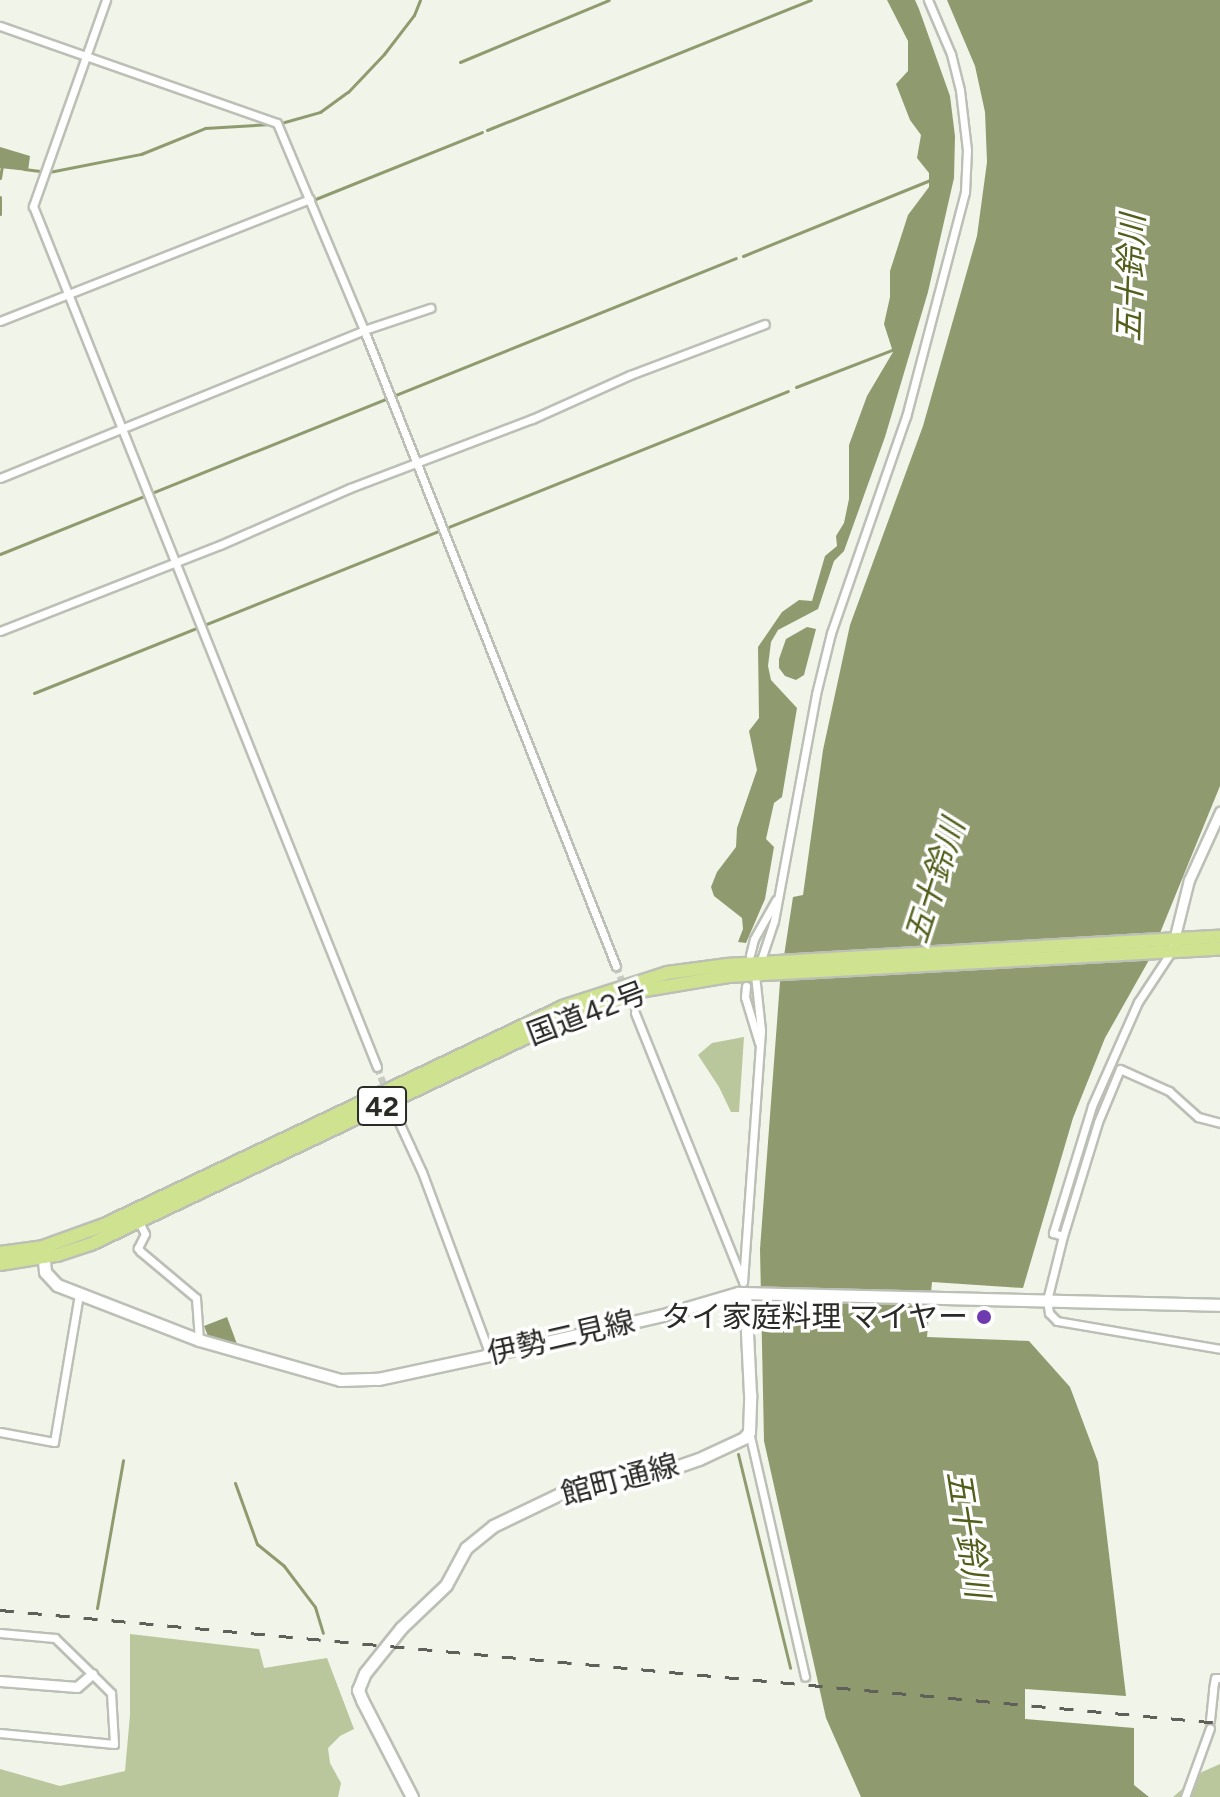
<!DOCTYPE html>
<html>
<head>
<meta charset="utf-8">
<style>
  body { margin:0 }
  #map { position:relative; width:1220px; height:1797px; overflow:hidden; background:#f0f4e9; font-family:Figtree,"Noto Sans JP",sans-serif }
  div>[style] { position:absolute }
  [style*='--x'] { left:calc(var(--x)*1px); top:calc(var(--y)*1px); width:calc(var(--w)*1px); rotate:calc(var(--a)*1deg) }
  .green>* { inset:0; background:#bac69c }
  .water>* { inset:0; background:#8f9b6f }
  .stream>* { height:3px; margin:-1.5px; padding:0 1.5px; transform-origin:1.5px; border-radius:1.5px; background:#8f9b6f }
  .minor-tunnel>* { height:7px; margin-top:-3.5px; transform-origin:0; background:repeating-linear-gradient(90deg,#c8ccc2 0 7px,transparent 0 10.5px) }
  .roads { filter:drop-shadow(2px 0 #bcbfb5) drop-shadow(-2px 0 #bcbfb5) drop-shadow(0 2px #bcbfb5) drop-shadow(0 -2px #bcbfb5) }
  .minor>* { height:7px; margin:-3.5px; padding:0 3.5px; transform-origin:3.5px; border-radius:3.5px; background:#fff }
  .tertiary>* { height:9px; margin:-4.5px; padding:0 4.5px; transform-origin:4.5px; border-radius:4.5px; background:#fff }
  .secondary>* { height:11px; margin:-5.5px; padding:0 5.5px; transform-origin:5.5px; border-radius:5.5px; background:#fff }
  .trunk>* { height:12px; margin:-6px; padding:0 6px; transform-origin:6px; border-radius:6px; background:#cee28f }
  .rail>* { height:3px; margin-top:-1.5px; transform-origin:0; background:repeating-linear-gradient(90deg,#5f605a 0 14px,transparent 0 28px) }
  .dots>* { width:22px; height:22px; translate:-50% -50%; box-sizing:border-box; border:4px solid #fff; border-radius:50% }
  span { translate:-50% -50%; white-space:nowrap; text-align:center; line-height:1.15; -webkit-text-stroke:7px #fff; paint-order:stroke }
  .shield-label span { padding:2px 6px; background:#fff; border:2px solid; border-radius:6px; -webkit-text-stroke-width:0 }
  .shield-label { font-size:28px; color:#2a2b27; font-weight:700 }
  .street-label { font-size:30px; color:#2a2b27 }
  .poi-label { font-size:30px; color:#2a2b27 }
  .right { translate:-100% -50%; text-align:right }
  .water-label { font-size:32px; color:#515f1b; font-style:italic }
</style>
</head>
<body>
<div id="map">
  <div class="green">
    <i style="clip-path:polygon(744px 1037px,739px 1112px,731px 1112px,719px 1087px,698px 1055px,712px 1043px)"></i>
    <i style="clip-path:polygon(130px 1634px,259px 1649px,264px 1668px,327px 1658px,354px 1729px,340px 1736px,328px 1748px,330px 1763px,341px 1783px,338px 1797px,0 1797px,0 1769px,60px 1786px,125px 1771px,130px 1715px)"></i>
    <i style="clip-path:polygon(1220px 1764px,1220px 1797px,1173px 1797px,1202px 1772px)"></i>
  </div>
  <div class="water">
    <i style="clip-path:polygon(887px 0,915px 0,919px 9px,950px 96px,955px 136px,954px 178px,928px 292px,885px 437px,844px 551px,834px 561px,818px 609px,778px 630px,771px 642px,768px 666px,771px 680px,797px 708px,782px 797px,774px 803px,766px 839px,774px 847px,765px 899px,746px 943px,738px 942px,743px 929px,742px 918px,714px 896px,711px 887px,717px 872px,736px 847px,737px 828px,757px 770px,749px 731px,759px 718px,758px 647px,782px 612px,799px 600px,812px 601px,825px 556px,837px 546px,836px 536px,844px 523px,849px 499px,849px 445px,867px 396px,893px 352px,884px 324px,890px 297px,890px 271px,908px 215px,929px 187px,929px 173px,917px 158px,921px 135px,910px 120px,896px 84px,908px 71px,908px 41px)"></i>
    <i style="clip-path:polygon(947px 0,1220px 0,1220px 786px,1149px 960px,1105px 1038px,1073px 1118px,1023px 1288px,932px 1282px,927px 1337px,1029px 1341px,1070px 1387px,1098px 1462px,1126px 1696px,1025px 1689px,1025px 1719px,1134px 1728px,1134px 1785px,1149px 1797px,861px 1797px,826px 1718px,764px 1441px,760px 1249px,780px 982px,793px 897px,803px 895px,823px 750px,850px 625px,923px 426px,977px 236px,987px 162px,985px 112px,975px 66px)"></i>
    <i style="clip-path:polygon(0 147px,30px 156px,28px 171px,0 168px)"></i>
    <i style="clip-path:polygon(807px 627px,816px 629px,804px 675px,796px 680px,785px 676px,779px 668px,779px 659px,786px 639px)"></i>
    <i style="clip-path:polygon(227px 1317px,237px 1344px,257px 1351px,256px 1356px,210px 1341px,204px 1326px)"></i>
  </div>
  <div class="stream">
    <i style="--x:0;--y:30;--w:84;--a:19.5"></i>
    <i style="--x:88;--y:61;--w:184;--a:19.3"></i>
    <i style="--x:460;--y:62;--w:161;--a:-22.6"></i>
    <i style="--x:281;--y:123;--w:41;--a:-15.8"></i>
    <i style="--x:320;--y:112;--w:34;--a:-36"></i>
    <i style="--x:348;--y:92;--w:52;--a:-46.5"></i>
    <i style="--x:384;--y:54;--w:49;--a:-52.4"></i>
    <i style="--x:414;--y:15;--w:16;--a:-68"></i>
    <i style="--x:487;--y:130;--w:349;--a:-21.9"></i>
    <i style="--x:24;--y:169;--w:16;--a:7"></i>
    <i style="--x:49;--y:172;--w:94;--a:-11.1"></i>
    <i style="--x:141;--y:154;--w:69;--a:-22.1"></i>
    <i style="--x:205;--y:128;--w:66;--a:-3.5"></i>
    <i style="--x:0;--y:178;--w:12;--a:-81"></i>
    <i style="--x:0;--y:197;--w:17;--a:90"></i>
    <i style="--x:313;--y:200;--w:182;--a:-21.9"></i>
    <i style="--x:743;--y:256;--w:202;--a:-22.1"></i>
    <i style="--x:3;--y:324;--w:46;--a:-21.6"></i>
    <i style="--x:796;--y:387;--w:103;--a:-21.1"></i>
    <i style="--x:0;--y:554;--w:793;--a:-21.91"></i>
    <i style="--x:34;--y:693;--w:812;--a:-21.83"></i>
    <i style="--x:738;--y:1454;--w:220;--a:76.3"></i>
    <i style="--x:235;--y:1483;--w:65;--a:70.2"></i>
    <i style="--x:257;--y:1544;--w:35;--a:39"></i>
    <i style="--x:284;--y:1566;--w:51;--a:52.9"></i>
    <i style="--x:315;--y:1607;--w:27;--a:73"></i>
    <i style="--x:97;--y:1608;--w:150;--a:-80"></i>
  </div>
  <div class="minor-tunnel">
    <i style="--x:616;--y:966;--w:51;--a:68"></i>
    <i style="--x:377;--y:1067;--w:55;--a:68.6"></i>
  </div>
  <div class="roads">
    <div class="minor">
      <i style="--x:106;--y:0;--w:219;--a:109.5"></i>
      <i style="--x:33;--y:206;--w:927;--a:68.22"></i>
      <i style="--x:0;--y:26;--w:293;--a:19.3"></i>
      <i style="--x:277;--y:123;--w:225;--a:67.2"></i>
      <i style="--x:364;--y:330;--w:684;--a:68.39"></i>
      <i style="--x:0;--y:321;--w:333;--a:-21.5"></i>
      <i style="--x:0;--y:478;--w:393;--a:-22.1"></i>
      <i style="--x:364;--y:330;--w:70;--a:-18.4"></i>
      <i style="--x:0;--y:631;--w:236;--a:-21.4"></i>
      <i style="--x:220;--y:545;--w:142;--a:-23.7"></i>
      <i style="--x:350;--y:488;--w:195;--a:-20.8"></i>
      <i style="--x:532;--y:419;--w:107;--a:-24.2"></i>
      <i style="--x:630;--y:375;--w:144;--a:-20.7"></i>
      <i style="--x:1171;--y:952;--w:60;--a:123.4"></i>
      <i style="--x:1138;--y:1002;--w:114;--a:113.9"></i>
      <i style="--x:1092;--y:1106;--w:133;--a:107.1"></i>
      <i style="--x:1053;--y:1233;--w:10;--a:17"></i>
      <i style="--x:1063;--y:1236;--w:66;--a:104"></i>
      <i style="--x:1047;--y:1300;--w:13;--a:81"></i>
      <i style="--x:1049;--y:1313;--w:11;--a:45"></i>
      <i style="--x:1057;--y:1321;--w:165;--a:9.7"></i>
      <i style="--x:750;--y:955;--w:16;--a:-76"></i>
      <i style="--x:754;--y:939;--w:45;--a:-60.6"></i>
      <i style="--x:760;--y:963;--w:44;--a:-71.6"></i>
      <i style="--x:774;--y:921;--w:231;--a:-79.5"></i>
      <i style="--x:816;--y:694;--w:63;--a:-76.2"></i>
      <i style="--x:831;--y:633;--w:229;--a:-70.9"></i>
      <i style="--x:906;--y:417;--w:233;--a:-75.3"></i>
      <i style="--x:965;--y:192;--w:42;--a:-87.3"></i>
      <i style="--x:967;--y:150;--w:60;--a:-96.7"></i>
      <i style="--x:960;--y:90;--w:37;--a:-104"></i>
      <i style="--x:951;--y:54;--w:59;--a:-113.1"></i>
      <i style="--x:746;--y:986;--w:11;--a:95"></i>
      <i style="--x:745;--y:997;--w:48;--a:73.1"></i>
      <i style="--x:635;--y:1013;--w:287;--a:68.1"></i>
      <i style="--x:397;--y:1118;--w:60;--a:65.2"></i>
      <i style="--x:422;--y:1172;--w:195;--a:69.6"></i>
      <i style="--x:139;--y:1222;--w:13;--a:63"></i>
      <i style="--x:145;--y:1234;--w:16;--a:117"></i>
      <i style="--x:138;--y:1248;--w:4;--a:56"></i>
      <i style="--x:140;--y:1251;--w:73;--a:40"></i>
      <i style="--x:196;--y:1298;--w:42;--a:85.9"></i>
      <i style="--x:1063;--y:1236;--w:119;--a:-72.9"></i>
      <i style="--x:1098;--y:1122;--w:57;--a:-67.5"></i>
      <i style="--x:1120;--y:1069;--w:54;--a:24.2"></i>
      <i style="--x:1169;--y:1091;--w:39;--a:42"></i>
      <i style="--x:1198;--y:1117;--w:23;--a:15"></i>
      <i style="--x:743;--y:1282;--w:253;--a:-85.9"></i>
      <i style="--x:761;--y:1030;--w:55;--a:-96.2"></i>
      <i style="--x:0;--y:1432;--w:55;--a:10.5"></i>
      <i style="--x:54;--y:1442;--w:150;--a:-80.4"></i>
      <i style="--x:749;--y:1432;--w:251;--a:77.1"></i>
      <i style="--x:0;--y:1633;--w:55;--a:5.2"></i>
      <i style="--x:55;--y:1638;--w:52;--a:44.2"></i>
      <i style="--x:92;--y:1674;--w:27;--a:45"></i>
      <i style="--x:111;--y:1693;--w:51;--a:86.6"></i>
      <i style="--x:114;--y:1744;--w:115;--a:-174.5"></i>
      <i style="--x:1210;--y:1720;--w:31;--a:-84"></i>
      <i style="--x:1213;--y:1689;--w:11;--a:-80"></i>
      <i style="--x:1215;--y:1678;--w:5;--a:0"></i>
      <i style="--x:1185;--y:1797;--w:73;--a:-70.1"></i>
    </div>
    <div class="tertiary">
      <i style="--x:1173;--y:944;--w:66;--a:-76"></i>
      <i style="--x:1189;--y:880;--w:75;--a:-65.5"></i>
      <i style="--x:0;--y:1681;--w:77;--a:4.5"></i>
      <i style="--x:77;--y:1687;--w:20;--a:-41"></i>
    </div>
    <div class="secondary">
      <i style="--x:43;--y:1249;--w:23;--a:85"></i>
      <i style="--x:45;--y:1272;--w:18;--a:47"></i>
      <i style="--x:57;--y:1285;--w:152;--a:21.2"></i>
      <i style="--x:199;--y:1340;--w:147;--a:15.8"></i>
      <i style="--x:340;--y:1380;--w:38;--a:-2"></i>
      <i style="--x:378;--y:1379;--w:115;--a:-12.1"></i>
      <i style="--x:490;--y:1355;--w:178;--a:-13"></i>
      <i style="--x:663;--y:1315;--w:78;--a:-16.3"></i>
      <i style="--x:738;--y:1293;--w:482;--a:1.4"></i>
      <i style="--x:412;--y:1797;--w:109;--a:-117.3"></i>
      <i style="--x:362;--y:1700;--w:11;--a:-112"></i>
      <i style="--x:358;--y:1690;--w:18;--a:-68"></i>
      <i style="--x:365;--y:1673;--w:58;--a:-51.3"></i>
      <i style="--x:401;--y:1628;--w:62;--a:-43.7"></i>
      <i style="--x:446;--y:1585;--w:42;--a:-61.6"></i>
      <i style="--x:466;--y:1548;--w:35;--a:-39"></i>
      <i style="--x:493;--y:1526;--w:88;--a:-25.7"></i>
      <i style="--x:572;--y:1488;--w:73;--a:-7.9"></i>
      <i style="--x:644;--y:1478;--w:58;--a:-19.1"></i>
      <i style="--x:699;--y:1459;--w:50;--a:-25"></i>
      <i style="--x:744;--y:1438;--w:8;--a:-50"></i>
      <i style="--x:749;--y:1432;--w:38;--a:-88"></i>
      <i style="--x:750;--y:1394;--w:101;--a:-92.8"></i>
    </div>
    <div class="trunk">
      <i style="--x:0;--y:1253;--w:43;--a:-7.9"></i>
      <i style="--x:43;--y:1247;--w:65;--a:-19.8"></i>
      <i style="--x:104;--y:1225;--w:510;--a:-25.41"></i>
      <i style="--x:565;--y:1006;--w:107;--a:-17.9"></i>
      <i style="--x:667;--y:973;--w:61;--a:-7.6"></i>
      <i style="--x:727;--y:965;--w:494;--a:-3.3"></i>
      <i style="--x:0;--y:1264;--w:58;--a:-9"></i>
      <i style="--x:57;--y:1255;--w:36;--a:-18"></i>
      <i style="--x:91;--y:1244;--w:531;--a:-25.41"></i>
      <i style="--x:571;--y:1016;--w:78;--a:-19.4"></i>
      <i style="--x:645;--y:990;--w:86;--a:-9.4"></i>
      <i style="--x:730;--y:976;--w:491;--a:-3.2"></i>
    </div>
  </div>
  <div class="rail">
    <i style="--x:0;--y:1610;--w:1225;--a:5.29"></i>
  </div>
  <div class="dots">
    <i style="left:984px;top:1317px;background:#6f39af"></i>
  </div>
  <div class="shield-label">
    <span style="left:382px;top:1106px">42</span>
  </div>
  <div class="street-label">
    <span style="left:587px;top:1014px;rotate:-21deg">国道42号</span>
    <span style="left:561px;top:1338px;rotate:-13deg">伊勢二見線</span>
    <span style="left:620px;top:1480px;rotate:-15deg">館町通線</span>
  </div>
  <div class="poi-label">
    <span class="right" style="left:968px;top:1317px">タイ家庭料理 マイヤー</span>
  </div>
  <div class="water-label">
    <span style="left:1131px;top:278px;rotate:-88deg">五十鈴川</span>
    <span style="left:935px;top:881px;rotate:-72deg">五十鈴川</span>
    <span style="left:968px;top:1534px;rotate:81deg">五十鈴川</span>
  </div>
</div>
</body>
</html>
